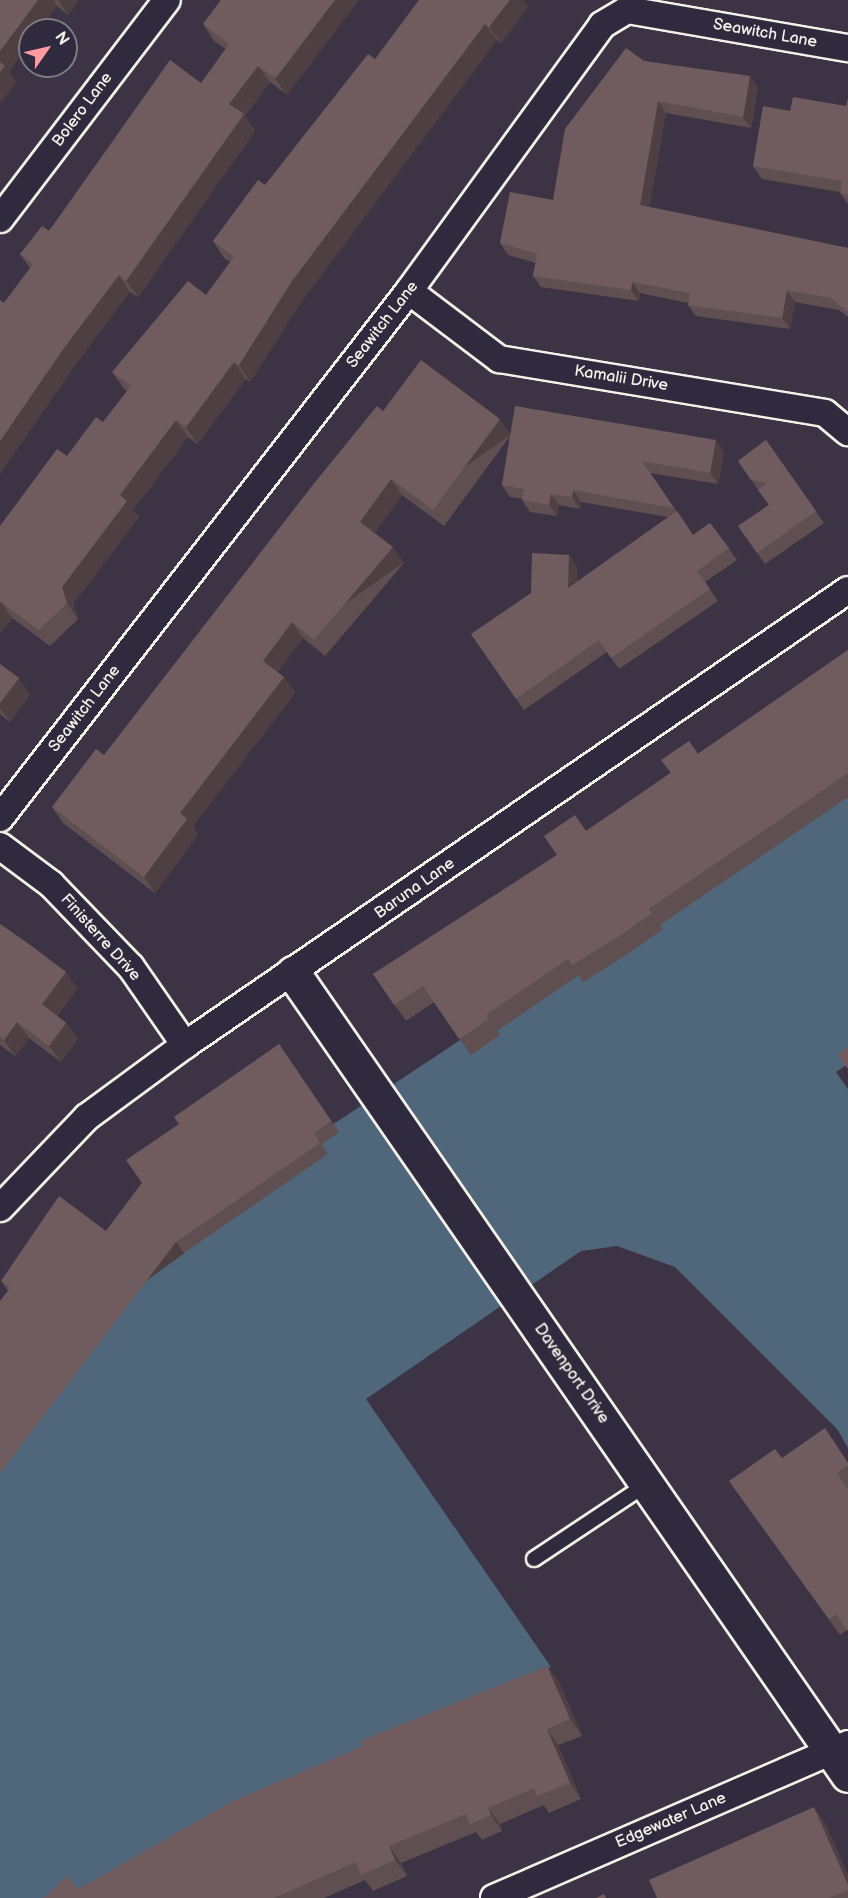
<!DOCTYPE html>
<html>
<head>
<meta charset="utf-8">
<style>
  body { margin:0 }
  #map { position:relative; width:848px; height:1898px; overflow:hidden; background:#3c3444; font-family:"Balsamiq Sans",sans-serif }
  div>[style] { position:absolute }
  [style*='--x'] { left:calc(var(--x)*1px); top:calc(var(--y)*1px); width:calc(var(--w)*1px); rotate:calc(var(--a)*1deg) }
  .water>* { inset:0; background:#50667b }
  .roads { filter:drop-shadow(2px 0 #f4f1e8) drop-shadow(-2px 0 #f4f1e8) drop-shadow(0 2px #f4f1e8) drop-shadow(0 -2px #f4f1e8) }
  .lane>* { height:14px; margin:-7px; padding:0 7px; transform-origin:7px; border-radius:7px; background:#2f2a3d }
  .street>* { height:26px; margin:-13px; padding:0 13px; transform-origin:13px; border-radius:13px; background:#2f2a3d }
  .secondary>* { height:33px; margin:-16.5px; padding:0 16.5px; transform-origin:16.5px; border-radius:16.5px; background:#2f2a3d }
  .wall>* { inset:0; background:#604f51 }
  .shaded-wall>* { inset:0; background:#4e4042; transform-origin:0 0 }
  .building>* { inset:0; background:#705c5e }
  span { translate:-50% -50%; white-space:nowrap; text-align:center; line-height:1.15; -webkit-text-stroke:5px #2f2a3d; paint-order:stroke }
  .street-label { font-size:16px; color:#f4f1e8 }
  .north { position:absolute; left:18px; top:18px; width:60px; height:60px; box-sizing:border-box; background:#2f2a3d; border:2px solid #7e7a81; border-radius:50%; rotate:56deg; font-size:16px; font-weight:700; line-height:24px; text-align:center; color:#f4f1e8 }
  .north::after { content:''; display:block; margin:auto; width:21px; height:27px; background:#ff9aa2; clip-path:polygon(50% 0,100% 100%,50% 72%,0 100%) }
</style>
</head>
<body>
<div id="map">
  <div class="water">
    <i style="clip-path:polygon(848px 783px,848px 1064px,836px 1072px,848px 1089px,848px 1448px,837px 1429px,675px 1267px,617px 1246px,581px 1251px,366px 1399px,551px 1667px,191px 1832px,87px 1898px,0 1898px,0 1469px,169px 1233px)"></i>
  </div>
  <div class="roads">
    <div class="lane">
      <i style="--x:534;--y:1559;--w:136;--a:-33.6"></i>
    </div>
    <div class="street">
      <i style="--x:0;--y:219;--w:275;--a:-52.7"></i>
      <i style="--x:409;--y:291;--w:113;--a:37.1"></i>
      <i style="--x:499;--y:359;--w:330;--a:9.4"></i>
      <i style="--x:825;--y:413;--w:30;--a:40"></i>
      <i style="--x:0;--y:818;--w:667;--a:-52.19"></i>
      <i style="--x:409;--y:291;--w:329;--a:-54"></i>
      <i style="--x:602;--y:25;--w:29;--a:-31"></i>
      <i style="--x:627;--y:10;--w:224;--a:9.8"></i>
      <i style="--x:0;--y:846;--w:64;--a:36.7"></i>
      <i style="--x:51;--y:884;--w:115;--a:46.1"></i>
      <i style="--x:131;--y:967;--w:95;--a:55.3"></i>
      <i style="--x:0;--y:1208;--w:126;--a:-46.3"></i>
      <i style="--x:87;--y:1117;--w:122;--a:-36.3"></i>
      <i style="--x:185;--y:1045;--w:804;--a:-34.46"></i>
      <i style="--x:494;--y:1898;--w:386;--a:-23.5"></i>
    </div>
    <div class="secondary">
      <i style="--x:293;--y:973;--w:975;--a:55.32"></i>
    </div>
  </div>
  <div class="wall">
    <i style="clip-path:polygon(0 0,79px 0,68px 15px,57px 6px,39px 30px,30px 30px,9px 71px,16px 82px,0 103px)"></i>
    <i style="clip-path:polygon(221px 0,287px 95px,270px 82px,245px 116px,255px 131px,138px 297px,130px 292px,75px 365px,0 474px,0 300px,4px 303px,30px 268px,20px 254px,49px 231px,201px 83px,226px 49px,214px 41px,203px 24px)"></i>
    <i style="clip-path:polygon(528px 7px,501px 43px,497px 40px,304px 298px,250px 382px,246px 379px,197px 444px,188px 437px,133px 510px,139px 517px,73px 604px,78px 619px,50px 646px,12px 618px,0 634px,0 526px,67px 456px,103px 422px,127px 391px,124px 389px,112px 372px,206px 295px,230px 262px,224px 258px,213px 241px,265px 185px,375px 59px)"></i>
    <i style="clip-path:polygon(644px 61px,758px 88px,751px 128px,666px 113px,649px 207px,848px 248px,848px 317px,839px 310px,795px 302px,790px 329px,696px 316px,688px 305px,688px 303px,640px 293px,639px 301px,541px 287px,533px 276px,536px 263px,508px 255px,500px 243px,553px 200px)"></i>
    <i style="clip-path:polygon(848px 99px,848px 204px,840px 193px,840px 192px,762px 179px,753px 166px,790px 111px,846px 106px)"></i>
    <i style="clip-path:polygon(383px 411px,510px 434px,724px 452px,718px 484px,650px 473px,693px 535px,710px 523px,737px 560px,705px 582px,718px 601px,619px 669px,607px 652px,524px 710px,471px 634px,577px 566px,577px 582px,668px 517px,581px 502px,580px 509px,559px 505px,557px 516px,530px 512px,522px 500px,523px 499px,510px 497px,502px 485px,510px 436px,444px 526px,402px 495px,374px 533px,404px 563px,325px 656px,303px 638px,277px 672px,284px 677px,295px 693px,193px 826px,198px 835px,155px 893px,63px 823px,52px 807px,104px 755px)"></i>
    <i style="clip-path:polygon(766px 440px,824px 523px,765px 564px,738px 526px,769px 505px,738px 461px)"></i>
    <i style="clip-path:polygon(848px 650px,848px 797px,660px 925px,663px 929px,626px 955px,583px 982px,579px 975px,497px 1031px,500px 1035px,471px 1055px,434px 1002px,406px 1021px,373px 974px,557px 855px,586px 831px)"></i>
    <i style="clip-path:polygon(0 664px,30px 695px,10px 722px,0 714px)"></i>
    <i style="clip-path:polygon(0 924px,66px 972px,77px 989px,57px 1016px,66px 1023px,78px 1039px,61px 1062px,29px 1038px,15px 1056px,0 1045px)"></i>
    <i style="clip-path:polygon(279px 1044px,339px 1132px,322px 1144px,328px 1154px,184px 1253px,8px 1291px,1px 1281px,106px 1231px,142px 1183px,179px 1124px)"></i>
    <i style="clip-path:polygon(782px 1458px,848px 1462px,848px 1631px,847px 1630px,840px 1635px,729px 1481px)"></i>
    <i style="clip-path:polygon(547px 1666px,559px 1682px,582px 1736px,558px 1745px,581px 1799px,549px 1813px,544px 1805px,500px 1824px,502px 1831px,482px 1840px,476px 1832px,401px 1863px,407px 1876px,373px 1891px,365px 1880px,324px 1898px,44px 1898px,78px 1889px,363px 1746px)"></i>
    <i style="clip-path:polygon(825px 1823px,848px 1875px,848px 1898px,657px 1898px)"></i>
  </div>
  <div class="shaded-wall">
    <i style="clip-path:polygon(38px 0,53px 0,57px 6px,39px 30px,30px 30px,30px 43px,9px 71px,16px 82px,0 103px,0 51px)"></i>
    <i style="clip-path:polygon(58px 0,79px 0,68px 15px)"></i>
    <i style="clip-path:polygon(335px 0,359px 0,287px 95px,276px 78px)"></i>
    <i style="clip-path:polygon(510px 0,523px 0,528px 7px,501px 43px,489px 27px)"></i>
    <i style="clip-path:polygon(485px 24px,497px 40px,304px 298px,250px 382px,239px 365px,292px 281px)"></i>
    <i style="clip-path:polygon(258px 66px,270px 82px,245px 116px,255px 131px,138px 297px,126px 281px,229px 104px)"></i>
    <i style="clip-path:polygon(750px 76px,758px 88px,751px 128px,743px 117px)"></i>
    <i style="clip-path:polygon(658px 101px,666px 113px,648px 216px,640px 205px)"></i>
    <i style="clip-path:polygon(119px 275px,130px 292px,75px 365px,0 474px,0 441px,64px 348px)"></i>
    <i style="clip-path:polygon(632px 282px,640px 293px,639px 301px,631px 290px)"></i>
    <i style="clip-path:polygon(787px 290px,795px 302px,790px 329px,782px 318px)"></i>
    <i style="clip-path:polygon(234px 362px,246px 379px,197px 444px,186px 427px)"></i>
    <i style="left:500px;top:419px;width:19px;height:113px;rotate:55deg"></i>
    <i style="clip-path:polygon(176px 420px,188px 437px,133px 510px,139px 517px,73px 604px,78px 619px,67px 603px,62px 587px,120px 495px)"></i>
    <i style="clip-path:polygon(716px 440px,724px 452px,718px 484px,710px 473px)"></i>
    <i style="clip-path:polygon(391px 479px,402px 495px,371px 538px,360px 522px)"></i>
    <i style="clip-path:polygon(573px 490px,581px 502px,580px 509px,572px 497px)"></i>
    <i style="clip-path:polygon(551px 494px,559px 505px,557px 516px,549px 505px)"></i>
    <i style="left:393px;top:547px;width:19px;height:122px;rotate:55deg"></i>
    <i style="clip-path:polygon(569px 555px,577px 566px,576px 599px,568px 588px)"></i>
    <i style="clip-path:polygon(1px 602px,12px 618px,0 634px,0 603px)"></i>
    <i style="clip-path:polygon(292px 622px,303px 638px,274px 677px,263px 661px)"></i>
    <i style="clip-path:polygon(284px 677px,295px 693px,193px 826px,198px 835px,155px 893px,144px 877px,180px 813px)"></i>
    <i style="clip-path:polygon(19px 678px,30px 695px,10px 722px,0 708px,0 703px)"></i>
    <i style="clip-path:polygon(66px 972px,77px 989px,53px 1020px,42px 1004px)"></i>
    <i style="clip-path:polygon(17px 1022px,29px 1038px,15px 1056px,4px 1040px)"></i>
    <i style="clip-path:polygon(66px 1023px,78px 1039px,61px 1062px,49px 1046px)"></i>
    <i style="left:176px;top:1242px;width:14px;height:290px;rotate:54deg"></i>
    <i style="clip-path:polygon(547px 1666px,559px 1682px,582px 1736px,570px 1719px)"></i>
    <i style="clip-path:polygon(547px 1729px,558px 1745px,581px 1799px,570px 1783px)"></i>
    <i style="clip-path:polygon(814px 1807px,825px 1823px,848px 1875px,848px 1885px)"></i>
    <i style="clip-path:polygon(488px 1808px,500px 1824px,502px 1831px,491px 1815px)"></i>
    <i style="clip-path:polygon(389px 1846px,401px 1863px,407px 1876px,395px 1860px)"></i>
  </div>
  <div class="building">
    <i style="clip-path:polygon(0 0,38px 0,0 51px)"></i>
    <i style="clip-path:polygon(221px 0,335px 0,276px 78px,258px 66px,229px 104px,244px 114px,126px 281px,119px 275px,64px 348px,0 441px,0 300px,4px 303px,33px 264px,20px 254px,42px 226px,49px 231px,170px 60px,201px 83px,229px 44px,203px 24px)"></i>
    <i style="clip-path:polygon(419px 0,510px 0,489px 27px,485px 24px,292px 281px,239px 365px,234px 362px,186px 427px,176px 420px,120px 495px,127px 501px,62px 587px,67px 603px,39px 630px,1px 602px,0 603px,0 526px,57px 449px,67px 456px,96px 417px,103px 422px,131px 386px,112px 372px,188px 281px,206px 295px,234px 257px,213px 241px,258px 180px,265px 185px,368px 54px,375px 59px)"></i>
    <i style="clip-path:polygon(626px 48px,644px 61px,750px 76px,743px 117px,658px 101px,640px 205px,848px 248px,848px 312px,831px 298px,787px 290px,782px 318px,688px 305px,690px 293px,632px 282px,631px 290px,533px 276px,537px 254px,500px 243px,510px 192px,553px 200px,565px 129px)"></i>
    <i style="clip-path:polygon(0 62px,5px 66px,0 72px)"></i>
    <i style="clip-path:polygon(793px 97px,846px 106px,848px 99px,848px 195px,840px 193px,842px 181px,753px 166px,763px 106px,790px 111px)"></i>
    <i style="clip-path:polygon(421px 360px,500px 419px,433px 510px,391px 479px,360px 522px,393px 547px,314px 640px,292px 622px,263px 661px,284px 677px,180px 813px,187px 819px,144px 877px,52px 807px,96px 749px,104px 755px,312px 486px,377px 406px,383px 411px)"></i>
    <i style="clip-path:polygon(515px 406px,716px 440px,710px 473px,642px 461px,674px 508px,573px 490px,572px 497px,551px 494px,549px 505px,522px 500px,524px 489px,502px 485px)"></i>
    <i style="clip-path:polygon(766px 440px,816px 511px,757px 553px,738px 526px,769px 505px,758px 490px,767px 483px,751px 480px,738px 461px)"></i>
    <i style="clip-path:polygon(677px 511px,693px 535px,710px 523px,729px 548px,697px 571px,710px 589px,611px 658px,599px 640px,516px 699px,471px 634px,531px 593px,532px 553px,569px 555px,568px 588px)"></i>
    <i style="clip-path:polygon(848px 650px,848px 773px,649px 909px,652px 913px,615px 939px,572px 965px,568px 959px,486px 1015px,489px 1019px,459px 1039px,423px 986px,394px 1005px,373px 974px,557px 855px,544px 836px,575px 815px,586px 831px,671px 773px,661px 760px,689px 741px,698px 754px)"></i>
    <i style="clip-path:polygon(0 664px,19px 678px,0 703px)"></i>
    <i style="clip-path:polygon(0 924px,29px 944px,66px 972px,42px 1004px,66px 1023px,49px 1046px,17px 1022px,4px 1040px,0 1037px)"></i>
    <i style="clip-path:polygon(279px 1044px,331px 1121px,314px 1133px,320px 1143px,176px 1242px,0 1473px,0 1301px,10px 1288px,1px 1281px,59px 1196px,106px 1231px,142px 1183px,126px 1160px,179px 1124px,174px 1117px)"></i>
    <i style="clip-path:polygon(848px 1047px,848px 1069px,837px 1055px)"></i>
    <i style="clip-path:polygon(825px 1428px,848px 1463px,848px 1465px,837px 1473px,848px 1489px,848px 1631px,836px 1614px,829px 1619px,729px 1481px,775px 1449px,782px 1458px)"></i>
    <i style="clip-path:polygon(547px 1666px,570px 1719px,547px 1729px,570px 1783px,537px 1796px,534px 1788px,488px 1808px,491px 1815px,470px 1824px,466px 1814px,389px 1846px,395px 1860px,361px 1875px,356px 1862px,274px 1898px,44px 1898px,67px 1876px,78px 1889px,233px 1801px,363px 1746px,360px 1741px)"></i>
    <i style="clip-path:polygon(814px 1807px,848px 1885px,848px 1890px,829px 1898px,657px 1898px,649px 1880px)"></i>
    <i style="clip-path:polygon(604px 1894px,606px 1898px,596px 1898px)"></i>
  </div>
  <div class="street-label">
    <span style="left:765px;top:34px;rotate:10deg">Seawitch Lane</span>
    <span style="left:83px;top:110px;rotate:-53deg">Bolero Lane</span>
    <span style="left:383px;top:325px;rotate:-52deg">Seawitch Lane</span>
    <span style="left:621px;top:379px;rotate:9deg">Kamalii Drive</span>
    <span style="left:85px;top:709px;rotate:-52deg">Seawitch Lane</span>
    <span style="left:415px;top:889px;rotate:-35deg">Baruna Lane</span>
    <span style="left:100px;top:938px;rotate:48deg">Finisterre Drive</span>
    <span style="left:571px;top:1374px;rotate:55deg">Davenport Drive</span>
    <span style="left:671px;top:1821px;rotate:-23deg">Edgewater Lane</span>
  </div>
  <div class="north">N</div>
</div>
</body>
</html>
